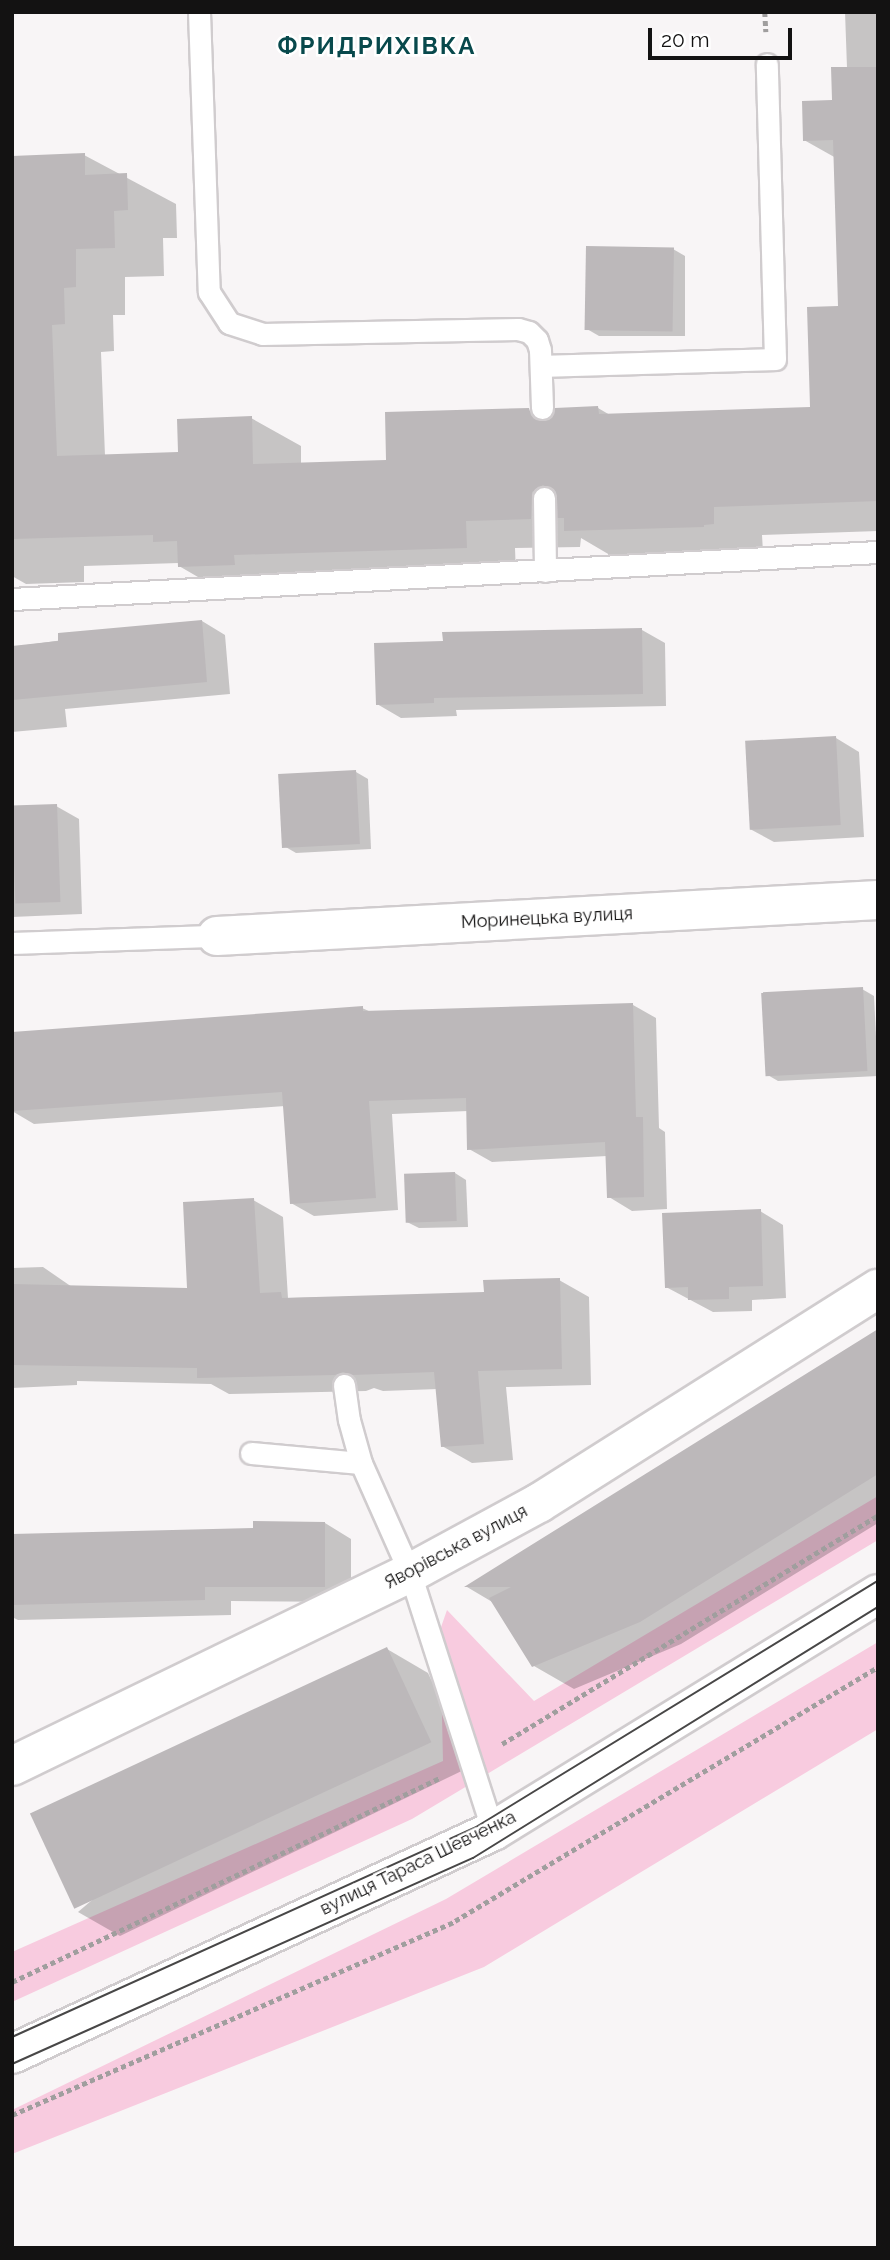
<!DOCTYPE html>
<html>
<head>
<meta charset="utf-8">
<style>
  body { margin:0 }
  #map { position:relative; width:890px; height:2260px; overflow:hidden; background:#f8f5f6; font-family:Raleway,sans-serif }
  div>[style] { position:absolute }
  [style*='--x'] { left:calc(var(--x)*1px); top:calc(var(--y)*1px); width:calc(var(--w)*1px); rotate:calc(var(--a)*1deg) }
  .green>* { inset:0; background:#f8cbdf }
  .shadow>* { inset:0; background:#0003 }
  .building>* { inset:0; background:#bcb8ba; transform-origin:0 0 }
  .path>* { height:4.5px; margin-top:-2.25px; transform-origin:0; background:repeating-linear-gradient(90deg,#a09e9e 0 5px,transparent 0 8.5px) }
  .roads { filter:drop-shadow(2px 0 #d0ccce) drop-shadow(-2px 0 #d0ccce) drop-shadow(0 2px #d0ccce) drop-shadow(0 -2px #d0ccce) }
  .lane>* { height:21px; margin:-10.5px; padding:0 10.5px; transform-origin:10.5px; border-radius:10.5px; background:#fff }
  .street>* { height:38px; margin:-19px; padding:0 19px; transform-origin:19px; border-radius:19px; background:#fff }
  .primary>* { height:38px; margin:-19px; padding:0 19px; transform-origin:19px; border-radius:19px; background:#fff }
  .tram>* { height:2px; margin:-1px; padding:0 1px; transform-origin:1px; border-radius:1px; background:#484747 }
  span { translate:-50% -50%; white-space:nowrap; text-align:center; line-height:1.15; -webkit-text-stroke:5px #fff; paint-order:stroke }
  .street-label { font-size:18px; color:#131212 }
  .district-label { font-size:24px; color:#08494c; font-weight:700; letter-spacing:2px }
  .frame { position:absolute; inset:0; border:14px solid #131212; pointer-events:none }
  .scale { position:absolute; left:648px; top:28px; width:144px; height:32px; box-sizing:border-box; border:4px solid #131212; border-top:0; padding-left:9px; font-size:21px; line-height:24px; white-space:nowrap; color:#131212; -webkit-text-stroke:5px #fff; paint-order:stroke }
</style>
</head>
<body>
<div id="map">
  <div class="green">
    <i style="clip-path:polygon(878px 1496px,878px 1540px,412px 1819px,12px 2002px,12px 1952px,443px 1761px,440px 1630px,447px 1610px,534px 1701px)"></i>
    <i style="clip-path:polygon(878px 1642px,878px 1729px,484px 1967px,12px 2154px,12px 2110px,446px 1899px)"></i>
  </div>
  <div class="shadow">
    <i style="clip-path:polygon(845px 12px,878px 12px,878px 531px,762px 535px,763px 552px,615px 558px,581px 538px,580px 547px,515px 548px,516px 575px,229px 595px,179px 566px,179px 563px,84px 566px,84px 582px,26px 584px,12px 576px,12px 157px,84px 155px,176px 204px,177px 238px,163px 238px,164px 276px,125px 277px,125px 315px,113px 315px,114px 351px,101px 352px,105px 456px,179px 454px,251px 418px,301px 446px,301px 464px,388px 461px,528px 410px,547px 421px,598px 408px,610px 415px,812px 408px,840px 308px,836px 158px,804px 140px,834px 102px,847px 68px)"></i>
    <i style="clip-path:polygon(673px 249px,685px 256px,685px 336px,599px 336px,587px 329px)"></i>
    <i style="clip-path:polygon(202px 621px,225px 635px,230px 694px,65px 709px,67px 727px,12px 732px,12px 647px)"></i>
    <i style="clip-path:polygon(642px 630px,665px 643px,666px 706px,456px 710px,457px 716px,401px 718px,377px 704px)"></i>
    <i style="clip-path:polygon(836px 738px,859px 752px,864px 837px,774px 842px,750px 829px)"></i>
    <i style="clip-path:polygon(356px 772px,368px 779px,371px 849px,296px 853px,284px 846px)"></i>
    <i style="clip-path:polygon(56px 806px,79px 819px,82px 914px,12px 917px,12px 807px)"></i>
    <i style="clip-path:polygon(862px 989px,874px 996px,878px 1076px,778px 1081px,766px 1074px)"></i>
    <i style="clip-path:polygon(633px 1005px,656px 1018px,659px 1128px,665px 1132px,667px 1209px,632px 1211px,609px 1197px,607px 1156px,492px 1162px,469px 1149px,468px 1111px,392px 1114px,398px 1210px,314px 1216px,291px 1203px,285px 1106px,34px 1124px,12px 1111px,12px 1034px,362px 1008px,371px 1012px)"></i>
    <i style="clip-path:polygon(455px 1173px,466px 1180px,468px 1227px,419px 1228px,407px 1222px)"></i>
    <i style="clip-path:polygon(253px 1200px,283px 1217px,288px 1298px,486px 1294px,559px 1280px,589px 1297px,591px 1385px,506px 1387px,513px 1460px,472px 1463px,442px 1446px,438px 1389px,383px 1391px,374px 1388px,366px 1391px,229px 1394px,211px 1384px,77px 1381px,77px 1385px,12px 1388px,12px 1268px,43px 1267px,72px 1287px,189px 1289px)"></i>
    <i style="clip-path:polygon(760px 1211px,783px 1225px,786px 1298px,752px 1300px,752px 1311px,713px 1312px,666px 1287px)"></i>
    <i style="clip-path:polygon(878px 1331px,878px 1523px,681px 1644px,574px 1689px,534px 1666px,494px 1603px,467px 1587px)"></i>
    <i style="clip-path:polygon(325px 1523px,351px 1539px,351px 1602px,231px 1601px,231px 1615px,18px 1620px,12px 1617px,12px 1538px,255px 1530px)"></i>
    <i style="clip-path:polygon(387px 1649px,428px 1673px,472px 1766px,120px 1936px,78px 1912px)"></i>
  </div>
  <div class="building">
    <i style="clip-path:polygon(831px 67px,878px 67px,878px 501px,714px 507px,714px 524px,704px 525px,704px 527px,564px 531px,564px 518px,557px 518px,556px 492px,543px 485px,532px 492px,531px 519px,466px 521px,467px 548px,234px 555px,235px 565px,178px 567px,177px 541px,153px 542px,153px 535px,12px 539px,12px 156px,85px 153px,85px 175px,127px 173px,128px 210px,114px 211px,115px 248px,76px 249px,76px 287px,64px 288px,65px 324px,52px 325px,57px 456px,178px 452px,177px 419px,252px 416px,253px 464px,386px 460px,385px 412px,529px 408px,531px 415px,542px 421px,549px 419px,555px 408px,598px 406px,599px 414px,810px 407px,807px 307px,838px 306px,833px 140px,803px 141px,802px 101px,832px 100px)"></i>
    <i style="left:586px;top:246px;width:88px;height:84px;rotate:1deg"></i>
    <i style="clip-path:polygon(202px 620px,207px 682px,12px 700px,12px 646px,58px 641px,58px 633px)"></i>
    <i style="clip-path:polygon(642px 628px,643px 694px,434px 698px,434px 703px,376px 705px,374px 643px,443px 641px,442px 632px)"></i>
    <i style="left:836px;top:736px;width:89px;height:91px;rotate:87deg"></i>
    <i style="left:356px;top:770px;width:74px;height:78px;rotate:87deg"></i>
    <i style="left:57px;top:804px;width:98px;height:45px;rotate:88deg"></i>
    <i style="left:863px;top:987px;width:84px;height:102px;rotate:87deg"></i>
    <i style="clip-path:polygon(633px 1003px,636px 1117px,643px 1117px,644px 1197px,607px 1198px,605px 1142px,467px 1150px,466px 1098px,369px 1101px,376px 1198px,290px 1204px,282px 1092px,12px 1111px,12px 1032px,363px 1006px,363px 1011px)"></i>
    <i style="left:455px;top:1172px;width:49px;height:51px;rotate:88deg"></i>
    <i style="clip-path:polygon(254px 1198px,260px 1293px,281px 1292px,282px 1298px,484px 1292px,483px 1280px,560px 1278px,562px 1369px,478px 1371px,484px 1444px,441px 1447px,434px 1372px,352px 1375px,343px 1372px,335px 1375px,197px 1378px,197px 1368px,12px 1365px,12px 1284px,187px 1288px,183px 1202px)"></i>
    <i style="clip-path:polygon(761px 1209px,763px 1286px,729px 1287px,729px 1299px,688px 1300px,688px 1287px,665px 1288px,662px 1213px)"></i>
    <i style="clip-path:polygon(878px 1329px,878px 1474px,640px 1622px,532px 1667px,489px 1598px,511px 1587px,464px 1587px)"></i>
    <i style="clip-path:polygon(253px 1521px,325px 1522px,325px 1587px,205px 1587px,205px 1600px,12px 1605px,12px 1534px,253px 1528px)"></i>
    <i style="left:387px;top:1647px;width:105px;height:394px;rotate:65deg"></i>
  </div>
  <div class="path">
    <i style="--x:765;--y:12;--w:20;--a:87"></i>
    <i style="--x:502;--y:1744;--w:440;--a:-31.3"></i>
    <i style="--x:12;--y:1982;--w:473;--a:-25.5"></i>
    <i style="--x:12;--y:2115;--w:484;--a:-23.6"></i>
    <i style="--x:455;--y:1921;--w:493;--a:-31"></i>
  </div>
  <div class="roads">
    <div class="lane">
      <i style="--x:199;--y:12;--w:280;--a:88"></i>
      <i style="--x:209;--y:292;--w:37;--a:57"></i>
      <i style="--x:229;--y:323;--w:35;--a:18"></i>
      <i style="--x:262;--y:334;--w:256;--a:-1.1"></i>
      <i style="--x:518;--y:329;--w:11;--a:15"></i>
      <i style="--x:529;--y:332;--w:11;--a:45"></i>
      <i style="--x:537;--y:340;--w:10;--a:73"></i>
      <i style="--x:540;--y:350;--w:58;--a:88"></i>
      <i style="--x:541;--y:366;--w:234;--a:-1.7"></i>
      <i style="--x:775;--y:359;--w:295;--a:-91.6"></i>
      <i style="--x:544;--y:498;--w:73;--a:89.2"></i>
      <i style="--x:12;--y:599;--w:867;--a:-3.11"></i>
      <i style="--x:12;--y:943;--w:205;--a:-2"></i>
      <i style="--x:344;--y:1385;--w:35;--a:82"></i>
      <i style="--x:349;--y:1420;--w:45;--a:74.4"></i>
      <i style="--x:361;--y:1463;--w:120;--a:66"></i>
      <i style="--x:410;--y:1573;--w:271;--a:72.2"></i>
      <i style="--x:251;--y:1453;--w:110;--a:5.2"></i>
    </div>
    <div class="street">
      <i style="--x:217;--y:936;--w:662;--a:-3.12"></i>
      <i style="--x:12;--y:1766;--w:442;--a:-25.9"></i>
      <i style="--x:410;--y:1573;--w:147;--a:-28.5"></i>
      <i style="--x:539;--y:1503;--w:401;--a:-32.3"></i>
    </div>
    <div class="primary">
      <i style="--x:12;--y:2054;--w:530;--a:-24.87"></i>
      <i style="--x:493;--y:1831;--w:452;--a:-31.6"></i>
    </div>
  </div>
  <div class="tram">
    <i style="--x:12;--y:2037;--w:509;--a:-24.35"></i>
    <i style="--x:476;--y:1827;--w:471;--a:-31.5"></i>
    <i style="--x:12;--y:2064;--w:505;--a:-24.08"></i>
    <i style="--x:473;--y:1858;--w:476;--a:-31.8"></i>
  </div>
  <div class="street-label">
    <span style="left:547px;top:918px;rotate:-3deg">Моринецька вулиця</span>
    <span style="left:456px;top:1547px;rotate:-28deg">Яворівська вулиця</span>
    <span style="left:418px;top:1863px;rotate:-26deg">вулиця Тараса Шевченка</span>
  </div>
  <div class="district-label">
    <span style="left:377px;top:46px">ФРИДРИХІВКА</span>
  </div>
  <div class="frame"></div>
  <div class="scale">20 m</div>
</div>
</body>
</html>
